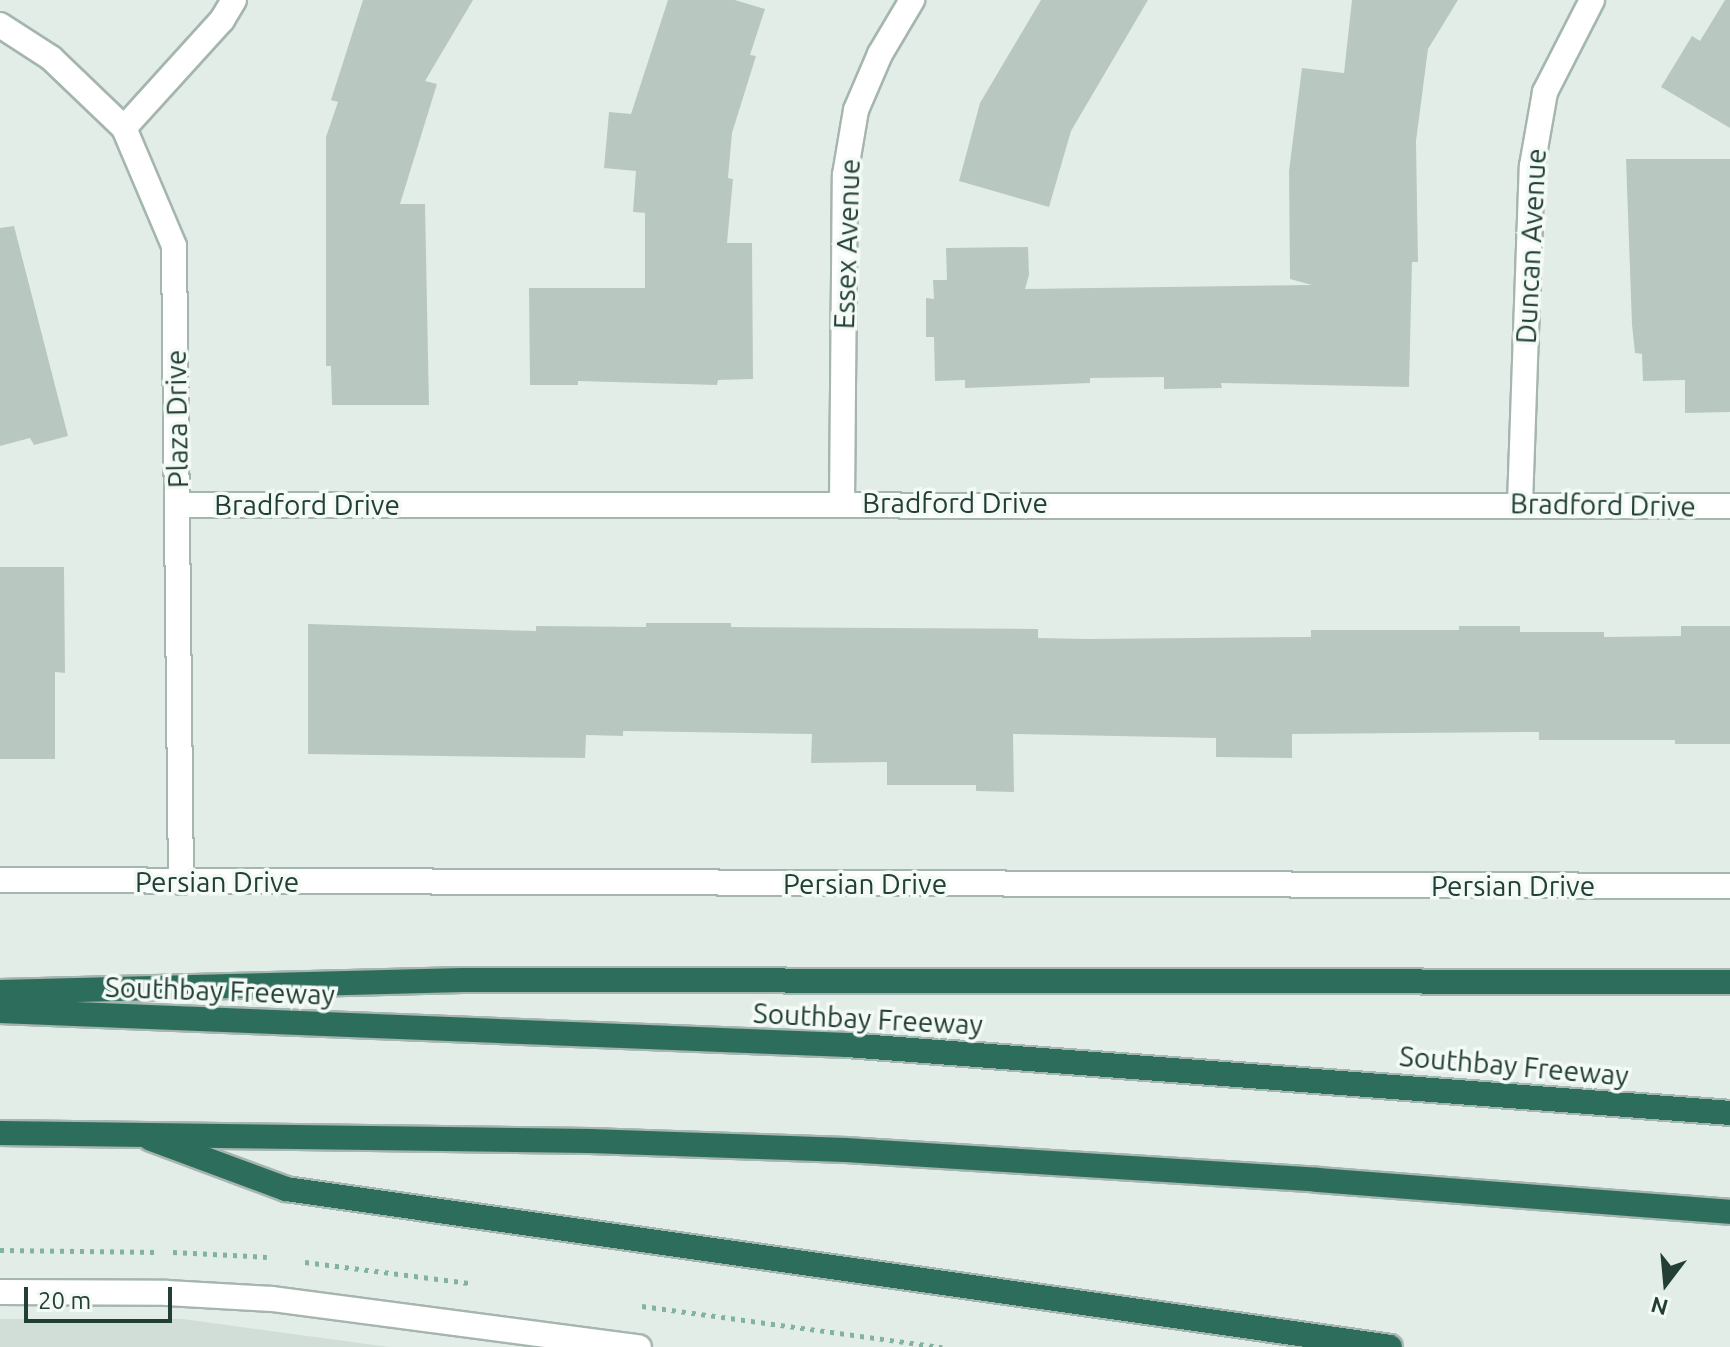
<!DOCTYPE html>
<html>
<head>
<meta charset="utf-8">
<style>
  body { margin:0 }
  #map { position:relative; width:1730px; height:1347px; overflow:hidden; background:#e3ede8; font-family:Ubuntu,sans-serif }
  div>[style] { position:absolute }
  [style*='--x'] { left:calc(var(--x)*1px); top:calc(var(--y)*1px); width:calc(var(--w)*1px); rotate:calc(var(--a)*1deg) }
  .built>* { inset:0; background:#d1ddd7 }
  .building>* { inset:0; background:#b8c8c1 }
  .path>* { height:5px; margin-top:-2.5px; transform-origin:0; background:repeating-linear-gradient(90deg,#82b2a0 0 4px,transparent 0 10px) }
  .roads { filter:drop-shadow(2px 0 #a5b5af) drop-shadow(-2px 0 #a5b5af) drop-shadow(0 2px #a5b5af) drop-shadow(0 -2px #a5b5af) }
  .minor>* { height:24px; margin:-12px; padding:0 12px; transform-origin:12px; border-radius:12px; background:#fff }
  .tertiary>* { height:24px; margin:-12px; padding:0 12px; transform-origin:12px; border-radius:12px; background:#fff }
  .motorway>* { height:24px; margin:-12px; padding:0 12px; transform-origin:12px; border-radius:12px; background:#2d6d5b }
  span { translate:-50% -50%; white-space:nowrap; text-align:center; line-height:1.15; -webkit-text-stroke:7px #f4faf6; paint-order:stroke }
  .street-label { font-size:28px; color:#223f36 }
  .north { position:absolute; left:1626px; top:1243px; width:80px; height:80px; -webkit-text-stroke:6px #f4faf6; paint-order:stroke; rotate:196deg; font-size:22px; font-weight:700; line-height:32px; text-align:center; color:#223f36 }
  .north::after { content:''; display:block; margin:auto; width:28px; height:36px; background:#223f36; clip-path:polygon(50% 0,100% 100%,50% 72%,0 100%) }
  .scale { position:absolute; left:24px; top:1287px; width:148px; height:36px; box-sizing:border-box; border:4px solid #223f36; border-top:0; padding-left:10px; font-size:24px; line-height:28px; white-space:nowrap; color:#223f36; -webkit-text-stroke:6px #f4faf6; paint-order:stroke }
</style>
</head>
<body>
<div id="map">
  <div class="built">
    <i style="clip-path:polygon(0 1319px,183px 1319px,389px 1347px,0 1347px)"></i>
  </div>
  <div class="building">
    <i style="clip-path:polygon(363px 0,473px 0,425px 81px,437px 84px,400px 204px,425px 204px,429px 405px,332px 405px,331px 366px,326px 366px,326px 137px,338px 102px,331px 100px)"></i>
    <i style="clip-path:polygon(668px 0,735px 0,765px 9px,750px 55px,756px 56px,732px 133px,728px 178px,733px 179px,727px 243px,752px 243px,753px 379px,718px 380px,717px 385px,578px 381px,578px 385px,530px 385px,529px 288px,645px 288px,645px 213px,633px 212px,636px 171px,604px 168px,609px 112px,631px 114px)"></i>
    <i style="clip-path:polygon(1041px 0,1148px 0,1071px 131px,1049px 207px,959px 181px,980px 103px)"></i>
    <i style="clip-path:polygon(1352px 0,1458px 0,1428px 49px,1416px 141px,1418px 262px,1412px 262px,1409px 387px,1221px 383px,1222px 388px,1164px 389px,1164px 377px,1090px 378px,1090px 383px,965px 388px,965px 380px,935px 381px,934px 337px,926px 337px,926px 298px,934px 299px,933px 280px,947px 280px,946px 248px,1028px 247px,1029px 275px,1025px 289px,1312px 285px,1290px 279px,1289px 171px,1302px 68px,1344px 73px)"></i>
    <i style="clip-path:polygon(1725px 0,1730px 0,1730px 128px,1661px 87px,1692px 36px,1700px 41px)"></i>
    <i style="clip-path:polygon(1626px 159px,1730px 159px,1730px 412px,1685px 413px,1685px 380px,1643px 381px,1642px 354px,1635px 353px,1632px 325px)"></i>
    <i style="clip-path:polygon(14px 226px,68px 436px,34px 445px,30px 438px,0 446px,0 228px)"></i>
    <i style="clip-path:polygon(0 567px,64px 567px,65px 673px,55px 672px,55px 759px,0 759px)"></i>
    <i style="clip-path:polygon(646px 623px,731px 623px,731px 627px,1038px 629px,1038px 638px,1088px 639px,1311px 637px,1311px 630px,1459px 630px,1459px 626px,1520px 626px,1520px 632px,1604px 632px,1604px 637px,1681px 636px,1681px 626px,1730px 626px,1730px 744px,1675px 744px,1675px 740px,1539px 740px,1539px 732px,1292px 734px,1292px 758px,1216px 757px,1216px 738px,1013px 734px,1014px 792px,976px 791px,976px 785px,887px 785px,887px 762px,811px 763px,812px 734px,623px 731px,623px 736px,586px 735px,585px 758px,308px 754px,308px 624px,536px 631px,536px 626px,646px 627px)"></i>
  </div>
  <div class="path">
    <i style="--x:0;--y:1250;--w:159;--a:0.7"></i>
    <i style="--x:173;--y:1252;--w:94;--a:3"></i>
    <i style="--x:305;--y:1262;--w:165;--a:7.3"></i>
    <i style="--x:642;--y:1306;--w:303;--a:7.8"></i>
  </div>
  <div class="roads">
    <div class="minor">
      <i style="--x:0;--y:25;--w:61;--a:32.9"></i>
      <i style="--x:51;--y:58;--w:101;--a:43.8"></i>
      <i style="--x:124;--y:128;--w:128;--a:67"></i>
      <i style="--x:174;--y:246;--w:636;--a:89.37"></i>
      <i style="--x:124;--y:128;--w:146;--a:-47.8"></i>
      <i style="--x:222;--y:20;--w:23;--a:-59"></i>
      <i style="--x:842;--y:503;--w:328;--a:-89.5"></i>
      <i style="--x:845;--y:175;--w:66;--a:-80.4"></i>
      <i style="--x:856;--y:110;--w:61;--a:-66.8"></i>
      <i style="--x:880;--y:54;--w:63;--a:-59.3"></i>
      <i style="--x:1520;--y:504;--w:338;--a:-88"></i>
      <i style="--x:1532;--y:166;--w:75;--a:-80"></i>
      <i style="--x:1545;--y:92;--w:103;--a:-62.9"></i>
      <i style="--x:179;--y:505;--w:1551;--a:0.04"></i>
    </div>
    <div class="tertiary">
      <i style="--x:0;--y:880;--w:1730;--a:0.2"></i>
      <i style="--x:0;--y:1292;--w:167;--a:0.3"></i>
      <i style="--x:167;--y:1293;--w:105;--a:3.3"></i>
      <i style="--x:272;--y:1299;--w:370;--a:7.5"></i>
    </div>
    <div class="motorway">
      <i style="--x:0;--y:992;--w:463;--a:-1.5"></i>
      <i style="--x:463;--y:980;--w:1267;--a:0.09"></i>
      <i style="--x:0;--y:1011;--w:848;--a:2.3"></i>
      <i style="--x:847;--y:1045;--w:886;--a:4.4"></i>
      <i style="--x:0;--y:1133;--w:590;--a:0.78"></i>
      <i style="--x:590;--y:1141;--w:256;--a:2"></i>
      <i style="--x:846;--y:1150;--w:472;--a:3.6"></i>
      <i style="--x:1317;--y:1180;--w:414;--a:4.4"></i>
      <i style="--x:151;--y:1139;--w:144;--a:20.3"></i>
      <i style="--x:286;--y:1189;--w:1115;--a:8.14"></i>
    </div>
  </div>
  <div class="street-label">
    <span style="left:847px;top:244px;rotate:-88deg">Essex Avenue</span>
    <span style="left:1531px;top:246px;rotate:-87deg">Duncan Avenue</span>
    <span style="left:177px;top:419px;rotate:-91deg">Plaza Drive</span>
    <span style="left:955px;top:503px">Bradford Drive</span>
    <span style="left:307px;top:505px">Bradford Drive</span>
    <span style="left:1603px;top:505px;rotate:1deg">Bradford Drive</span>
    <span style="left:217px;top:882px">Persian Drive</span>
    <span style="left:865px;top:884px">Persian Drive</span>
    <span style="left:1513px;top:886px">Persian Drive</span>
    <span style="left:220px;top:991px;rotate:2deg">Southbay Freeway</span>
    <span style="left:868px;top:1019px;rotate:3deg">Southbay Freeway</span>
    <span style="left:1514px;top:1066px;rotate:5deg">Southbay Freeway</span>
  </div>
  <div class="north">N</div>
  <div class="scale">20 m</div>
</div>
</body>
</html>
